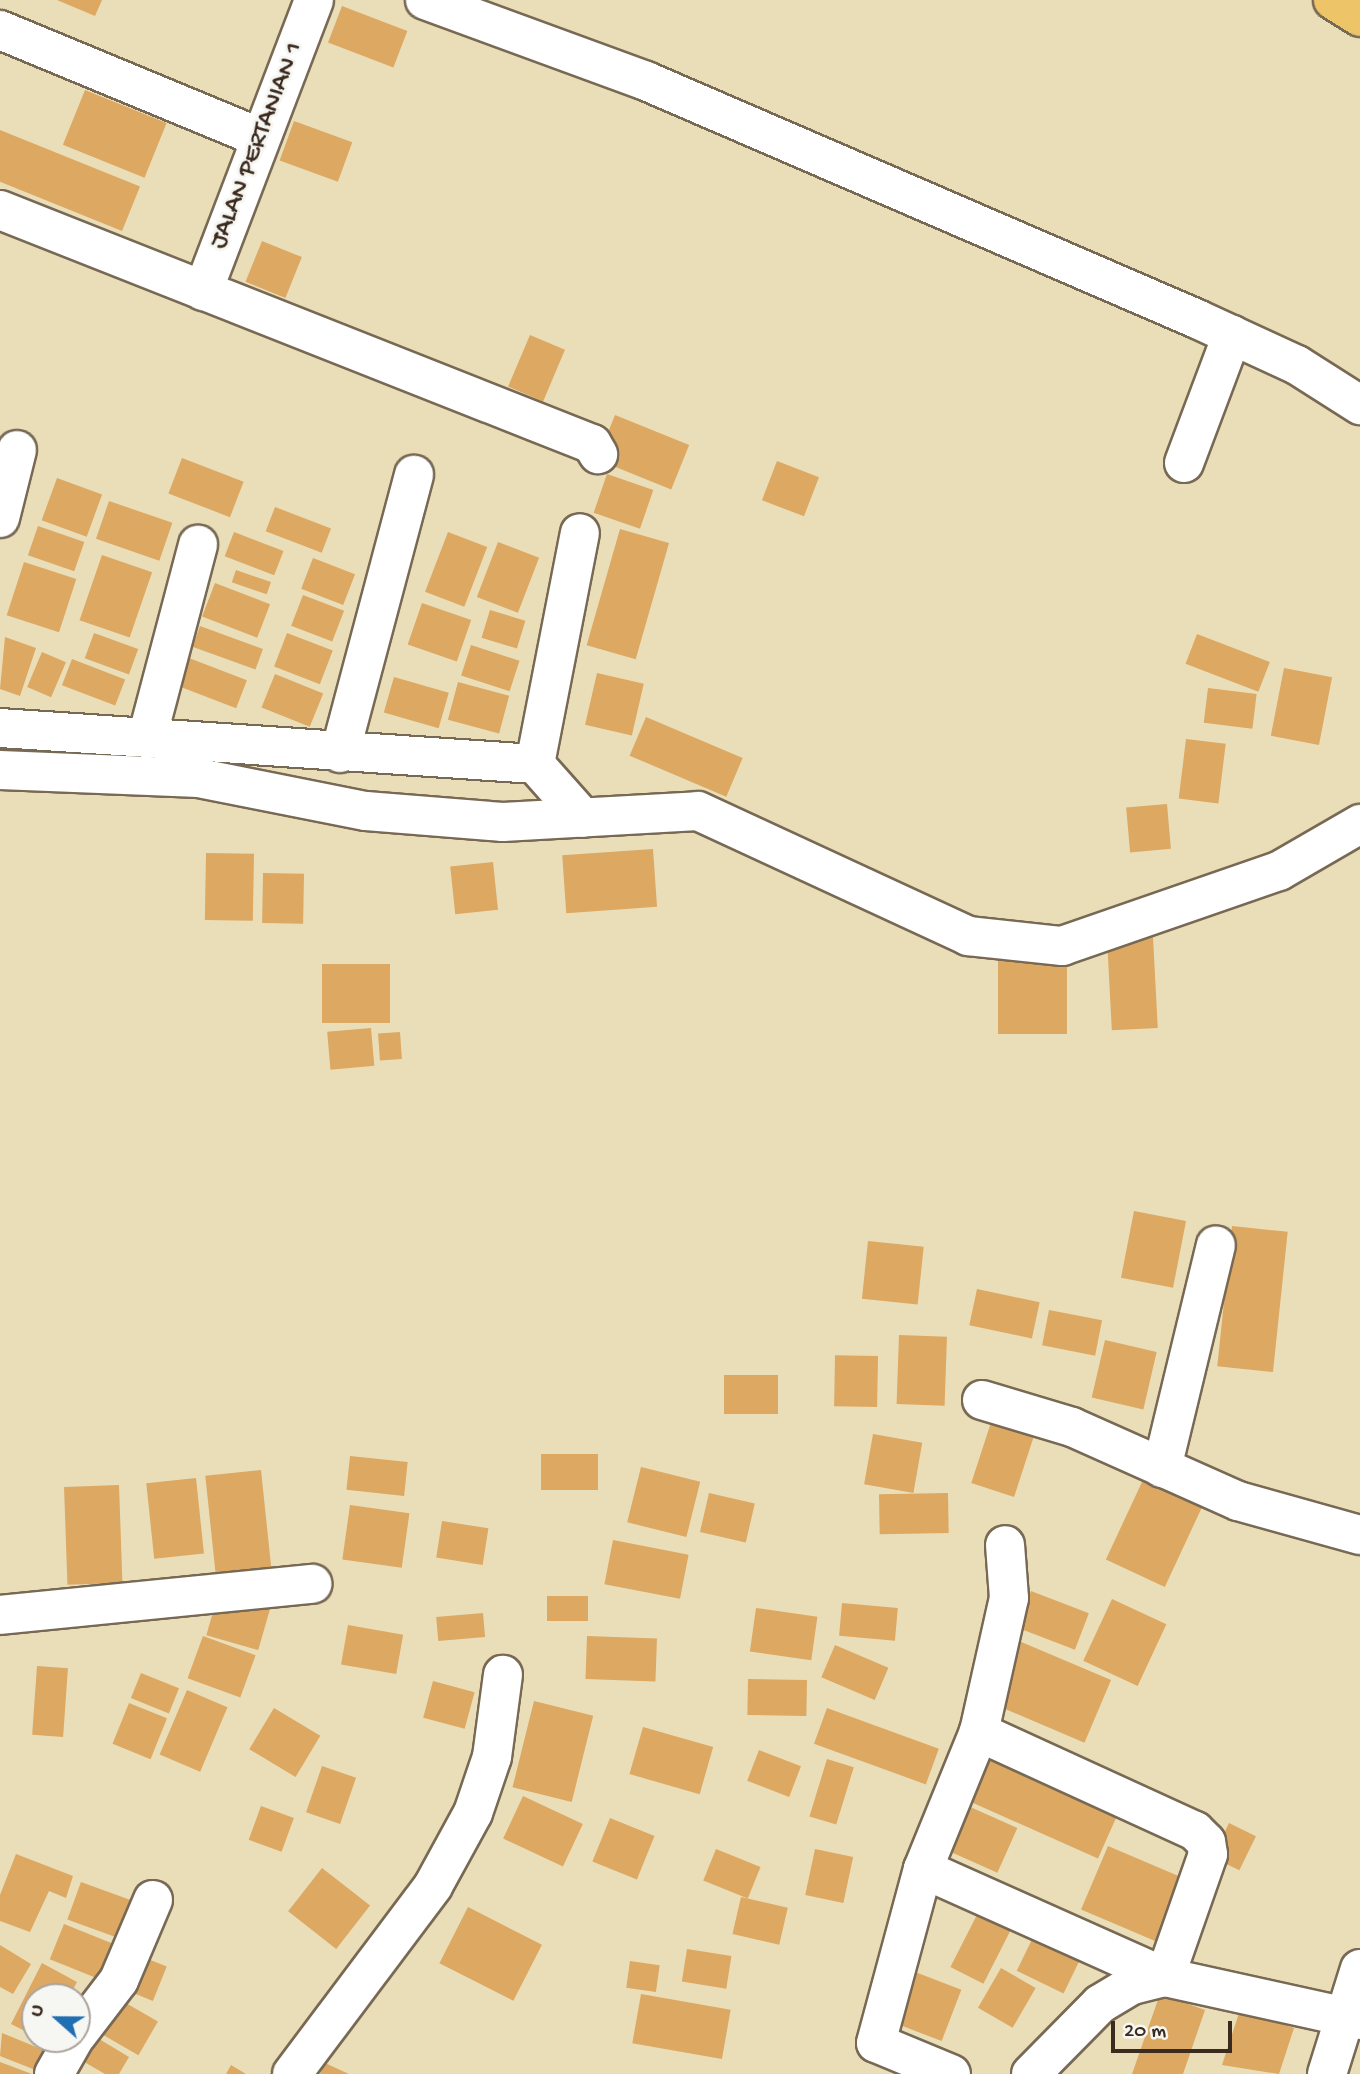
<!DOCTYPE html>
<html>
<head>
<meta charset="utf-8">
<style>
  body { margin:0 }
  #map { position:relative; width:1360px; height:2074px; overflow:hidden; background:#eadeb9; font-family:"Gochi Hand",sans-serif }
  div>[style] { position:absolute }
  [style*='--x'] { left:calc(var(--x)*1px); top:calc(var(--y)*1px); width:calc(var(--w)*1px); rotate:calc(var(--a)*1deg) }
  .building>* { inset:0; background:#dca862; transform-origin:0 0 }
  .roads { filter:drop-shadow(2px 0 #786954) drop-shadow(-2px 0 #786954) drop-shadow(0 2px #786954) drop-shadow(0 -2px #786954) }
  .minor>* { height:38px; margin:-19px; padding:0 19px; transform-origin:19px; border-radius:19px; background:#fff }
  .tertiary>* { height:38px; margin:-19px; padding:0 19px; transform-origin:19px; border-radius:19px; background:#fff }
  .motorway>* { height:38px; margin:-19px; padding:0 19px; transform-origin:19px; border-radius:19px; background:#eec469 }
  span { translate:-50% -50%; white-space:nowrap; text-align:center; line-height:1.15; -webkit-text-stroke:6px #f6f6f2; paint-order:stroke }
  .street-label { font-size:26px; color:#3b2a1e }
  .north { position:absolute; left:21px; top:1983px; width:70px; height:70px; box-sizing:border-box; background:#f6f6f2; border:2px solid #aba49d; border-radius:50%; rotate:291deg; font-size:19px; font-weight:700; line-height:28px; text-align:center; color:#3b2a1e }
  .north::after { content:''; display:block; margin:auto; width:24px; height:32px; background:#1f6fb2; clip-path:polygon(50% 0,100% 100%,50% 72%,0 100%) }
  .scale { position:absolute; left:1111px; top:2021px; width:121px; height:32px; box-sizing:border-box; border:4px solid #3b2a1e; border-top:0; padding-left:9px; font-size:21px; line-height:24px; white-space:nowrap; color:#3b2a1e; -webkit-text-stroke:5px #f6f6f2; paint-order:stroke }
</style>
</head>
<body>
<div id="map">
  <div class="building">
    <i style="clip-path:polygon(57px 0,102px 0,95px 16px)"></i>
    <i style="left:342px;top:6px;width:70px;height:39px;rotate:21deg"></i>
    <i style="left:85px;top:90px;width:88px;height:59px;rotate:22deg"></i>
    <i style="left:294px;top:121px;width:62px;height:42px;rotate:20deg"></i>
    <i style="left:0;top:130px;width:151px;height:48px;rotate:22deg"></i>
    <i style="left:262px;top:241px;width:43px;height:44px;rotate:22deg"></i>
    <i style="left:530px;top:335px;width:38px;height:56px;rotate:23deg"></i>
    <i style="left:615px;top:415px;width:80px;height:48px;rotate:22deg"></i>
    <i style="left:182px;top:458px;width:66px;height:38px;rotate:21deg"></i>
    <i style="left:777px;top:461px;width:45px;height:42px;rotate:21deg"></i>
    <i style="left:607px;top:474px;width:49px;height:41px;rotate:19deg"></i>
    <i style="left:57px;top:478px;width:48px;height:45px;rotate:20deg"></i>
    <i style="left:109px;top:501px;width:67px;height:40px;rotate:19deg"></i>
    <i style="left:275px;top:507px;width:60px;height:26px;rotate:21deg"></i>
    <i style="left:38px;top:526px;width:49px;height:31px;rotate:19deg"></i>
    <i style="left:620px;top:529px;width:51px;height:121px;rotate:16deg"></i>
    <i style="left:234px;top:532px;width:53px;height:26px;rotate:21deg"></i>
    <i style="left:448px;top:532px;width:42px;height:64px;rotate:21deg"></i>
    <i style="left:498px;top:542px;width:44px;height:59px;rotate:21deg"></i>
    <i style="left:102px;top:555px;width:53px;height:69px;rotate:19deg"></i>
    <i style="left:313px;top:558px;width:45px;height:33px;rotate:21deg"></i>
    <i style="left:24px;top:562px;width:55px;height:56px;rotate:18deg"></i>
    <i style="left:236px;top:570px;width:37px;height:13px;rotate:19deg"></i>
    <i style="left:215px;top:583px;width:59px;height:36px;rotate:21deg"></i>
    <i style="left:303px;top:595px;width:44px;height:33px;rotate:21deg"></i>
    <i style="left:422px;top:603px;width:52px;height:44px;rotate:19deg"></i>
    <i style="left:490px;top:610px;width:37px;height:29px;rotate:17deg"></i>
    <i style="left:200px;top:626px;width:67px;height:22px;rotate:20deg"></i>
    <i style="left:94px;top:633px;width:47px;height:27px;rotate:20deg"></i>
    <i style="left:287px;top:633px;width:49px;height:36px;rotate:21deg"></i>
    <i style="left:1197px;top:634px;width:78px;height:32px;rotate:21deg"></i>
    <i style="clip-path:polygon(5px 637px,36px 648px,20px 696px,0 689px)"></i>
    <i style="left:471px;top:645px;width:51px;height:32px;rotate:18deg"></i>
    <i style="left:42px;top:652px;width:26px;height:38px;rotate:23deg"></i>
    <i style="left:189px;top:658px;width:62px;height:30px;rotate:21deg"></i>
    <i style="left:72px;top:659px;width:57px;height:28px;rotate:21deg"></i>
    <i style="left:1284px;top:668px;width:49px;height:69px;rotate:11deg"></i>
    <i style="left:597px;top:673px;width:48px;height:53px;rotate:13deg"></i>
    <i style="left:275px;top:674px;width:52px;height:36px;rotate:22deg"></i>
    <i style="left:394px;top:677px;width:57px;height:37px;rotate:16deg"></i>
    <i style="left:458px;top:682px;width:53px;height:39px;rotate:15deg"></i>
    <i style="left:1208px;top:688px;width:49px;height:35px;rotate:7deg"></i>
    <i style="left:646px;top:717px;width:105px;height:42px;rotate:23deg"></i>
    <i style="left:1186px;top:739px;width:40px;height:60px;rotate:7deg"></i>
    <i style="left:1167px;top:804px;width:45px;height:41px;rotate:85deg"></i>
    <i style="left:653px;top:849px;width:58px;height:91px;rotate:86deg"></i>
    <i style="left:206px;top:853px;width:48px;height:67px;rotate:1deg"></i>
    <i style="left:493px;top:862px;width:48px;height:43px;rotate:84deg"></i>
    <i style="left:263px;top:873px;width:41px;height:50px;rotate:1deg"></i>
    <i style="left:1153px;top:937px;width:91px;height:46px;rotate:87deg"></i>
    <i style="left:998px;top:953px;width:69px;height:81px"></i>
    <i style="left:390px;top:964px;width:59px;height:68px;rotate:90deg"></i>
    <i style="left:371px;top:1028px;width:38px;height:44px;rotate:85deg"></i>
    <i style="left:400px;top:1032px;width:27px;height:22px;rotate:86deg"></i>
    <i style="left:1134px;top:1211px;width:53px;height:68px;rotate:11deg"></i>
    <i style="left:1232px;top:1226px;width:56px;height:141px;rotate:6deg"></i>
    <i style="left:868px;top:1241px;width:56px;height:58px;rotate:6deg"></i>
    <i style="left:977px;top:1289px;width:64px;height:37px;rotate:12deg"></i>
    <i style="left:1049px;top:1310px;width:54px;height:36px;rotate:11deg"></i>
    <i style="left:899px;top:1335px;width:48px;height:69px;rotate:2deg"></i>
    <i style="left:1105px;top:1340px;width:53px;height:59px;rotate:13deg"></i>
    <i style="left:878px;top:1356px;width:51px;height:43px;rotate:91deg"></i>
    <i style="left:724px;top:1375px;width:54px;height:39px"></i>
    <i style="left:996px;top:1407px;width:45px;height:80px;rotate:18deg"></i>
    <i style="left:873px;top:1434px;width:50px;height:51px;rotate:10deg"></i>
    <i style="left:541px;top:1454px;width:57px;height:36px"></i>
    <i style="left:350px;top:1456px;width:58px;height:34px;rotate:6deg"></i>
    <i style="left:641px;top:1467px;width:61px;height:57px;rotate:14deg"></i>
    <i style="left:1149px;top:1467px;width:65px;height:102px;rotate:25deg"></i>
    <i style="left:261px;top:1470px;width:98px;height:56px;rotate:84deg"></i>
    <i style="left:196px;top:1478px;width:76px;height:50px;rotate:84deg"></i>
    <i style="left:119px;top:1485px;width:98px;height:55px;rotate:88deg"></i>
    <i style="left:709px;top:1493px;width:47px;height:40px;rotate:13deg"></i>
    <i style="left:948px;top:1493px;width:40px;height:69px;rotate:89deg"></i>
    <i style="left:350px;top:1505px;width:60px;height:55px;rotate:8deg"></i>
    <i style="left:442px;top:1521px;width:47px;height:37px;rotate:9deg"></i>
    <i style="left:613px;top:1540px;width:77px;height:45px;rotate:11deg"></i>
    <i style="left:219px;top:1591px;width:54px;height:46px;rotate:16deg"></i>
    <i style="left:1031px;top:1591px;width:62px;height:39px;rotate:21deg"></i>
    <i style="left:588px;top:1596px;width:25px;height:41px;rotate:90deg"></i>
    <i style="left:1112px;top:1599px;width:60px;height:68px;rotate:25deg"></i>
    <i style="left:842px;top:1603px;width:56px;height:33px;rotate:5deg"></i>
    <i style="left:756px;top:1608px;width:62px;height:44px;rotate:8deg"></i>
    <i style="left:483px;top:1613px;width:24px;height:47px;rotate:85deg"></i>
    <i style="left:348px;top:1625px;width:56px;height:40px;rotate:10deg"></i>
    <i style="left:203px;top:1636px;width:56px;height:45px;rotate:20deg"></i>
    <i style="left:587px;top:1636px;width:70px;height:43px;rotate:2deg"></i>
    <i style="left:1019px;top:1641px;width:100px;height:68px;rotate:23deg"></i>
    <i style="left:835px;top:1645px;width:58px;height:35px;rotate:23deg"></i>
    <i style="left:37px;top:1666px;width:31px;height:69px;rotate:4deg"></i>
    <i style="left:141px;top:1673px;width:41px;height:27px;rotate:22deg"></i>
    <i style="left:748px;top:1679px;width:59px;height:36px;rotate:1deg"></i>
    <i style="left:433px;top:1681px;width:43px;height:38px;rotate:15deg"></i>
    <i style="left:187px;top:1690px;width:44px;height:70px;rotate:23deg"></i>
    <i style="left:534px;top:1701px;width:61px;height:89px;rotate:14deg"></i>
    <i style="left:129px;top:1703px;width:41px;height:44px;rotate:22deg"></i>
    <i style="left:274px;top:1708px;width:54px;height:48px;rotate:31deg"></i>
    <i style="left:827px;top:1708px;width:119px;height:38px;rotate:20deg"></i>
    <i style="left:643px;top:1727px;width:73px;height:49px;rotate:16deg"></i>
    <i style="left:982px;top:1738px;width:155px;height:63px;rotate:24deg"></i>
    <i style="left:759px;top:1750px;width:45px;height:33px;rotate:21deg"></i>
    <i style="left:827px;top:1759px;width:28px;height:60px;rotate:17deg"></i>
    <i style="left:322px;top:1766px;width:36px;height:49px;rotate:19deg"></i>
    <i style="left:523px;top:1796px;width:66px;height:47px;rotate:25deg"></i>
    <i style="left:261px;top:1806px;width:35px;height:36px;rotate:20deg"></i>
    <i style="left:968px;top:1806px;width:54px;height:49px;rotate:24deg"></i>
    <i style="left:610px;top:1818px;width:48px;height:47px;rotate:22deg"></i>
    <i style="left:1229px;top:1823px;width:30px;height:38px;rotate:26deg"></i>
    <i style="left:1108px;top:1846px;width:83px;height:69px;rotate:23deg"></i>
    <i style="left:716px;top:1849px;width:48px;height:34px;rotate:22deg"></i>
    <i style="left:815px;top:1849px;width:39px;height:47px;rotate:12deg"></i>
    <i style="clip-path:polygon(16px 1854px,73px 1876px,66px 1898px,49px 1891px,30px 1932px,0 1921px,0 1895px)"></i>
    <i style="left:322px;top:1868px;width:61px;height:55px;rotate:38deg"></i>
    <i style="left:81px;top:1882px;width:71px;height:40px;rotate:20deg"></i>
    <i style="left:741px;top:1897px;width:48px;height:38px;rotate:13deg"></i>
    <i style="left:984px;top:1901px;width:37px;height:74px;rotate:27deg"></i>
    <i style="left:468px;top:1907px;width:83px;height:63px;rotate:27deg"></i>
    <i style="left:1040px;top:1923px;width:52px;height:53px;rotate:26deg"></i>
    <i style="left:64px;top:1924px;width:69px;height:38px;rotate:22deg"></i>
    <i style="clip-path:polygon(0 1945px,31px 1964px,13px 1994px,0 1987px)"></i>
    <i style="left:687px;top:1949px;width:45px;height:33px;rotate:9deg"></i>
    <i style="left:138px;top:1955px;width:31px;height:37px;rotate:22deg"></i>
    <i style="left:630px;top:1961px;width:30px;height:27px;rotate:8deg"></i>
    <i style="clip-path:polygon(42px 1963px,77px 1982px,69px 1997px,35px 1997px,35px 2036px,11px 2024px)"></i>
    <i style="left:1001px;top:1968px;width:40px;height:46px;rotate:30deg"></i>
    <i style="left:910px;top:1970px;width:55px;height:55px;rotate:21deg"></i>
    <i style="left:641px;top:1994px;width:91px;height:50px;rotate:10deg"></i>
    <i style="clip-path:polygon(1160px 1994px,1205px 2010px,1183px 2074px,1132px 2074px)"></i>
    <i style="left:112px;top:1995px;width:53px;height:39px;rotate:30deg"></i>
    <i style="clip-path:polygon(1240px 2010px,1294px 2028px,1279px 2074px,1222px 2065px)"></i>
    <i style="clip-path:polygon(81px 2028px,129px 2057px,119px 2074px,105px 2074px,67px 2052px)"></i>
    <i style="clip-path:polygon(2px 2033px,51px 2053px,43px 2073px,0 2056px)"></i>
    <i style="clip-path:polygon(0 2062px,32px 2074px,0 2074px)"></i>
    <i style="clip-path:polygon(325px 2063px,349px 2074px,320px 2074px)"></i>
    <i style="clip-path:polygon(231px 2065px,246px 2074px,226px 2074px)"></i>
  </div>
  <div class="roads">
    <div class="minor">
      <i style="--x:425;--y:0;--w:235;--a:20.1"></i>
      <i style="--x:646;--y:81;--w:600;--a:23.36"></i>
      <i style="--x:1197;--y:319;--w:110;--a:24.7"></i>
      <i style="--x:1297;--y:365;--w:75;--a:32.4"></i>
      <i style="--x:0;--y:30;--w:282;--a:22.5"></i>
      <i style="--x:0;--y:210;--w:637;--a:21.57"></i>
      <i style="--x:592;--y:444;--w:12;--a:59"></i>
      <i style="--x:203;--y:291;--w:311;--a:-69.1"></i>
      <i style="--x:1184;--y:463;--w:137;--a:-69.4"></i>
      <i style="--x:0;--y:518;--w:70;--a:-76"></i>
      <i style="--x:0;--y:728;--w:536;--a:3.85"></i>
      <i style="--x:535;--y:764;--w:235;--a:-79"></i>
      <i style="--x:147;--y:738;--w:200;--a:-75.2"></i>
      <i style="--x:340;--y:753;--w:288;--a:-75.1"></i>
      <i style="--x:535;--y:764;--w:72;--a:48.4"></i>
      <i style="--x:982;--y:1400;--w:94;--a:16.7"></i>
      <i style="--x:1072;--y:1427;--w:182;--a:24"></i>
      <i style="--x:1238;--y:1501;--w:127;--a:15.6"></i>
      <i style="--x:1162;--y:1468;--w:229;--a:-76.4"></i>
      <i style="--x:0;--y:1615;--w:314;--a:-5.7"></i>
      <i style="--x:923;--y:1869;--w:265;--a:24.1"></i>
      <i style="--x:1165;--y:1977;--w:130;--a:-70.7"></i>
      <i style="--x:1208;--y:1854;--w:12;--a:-99"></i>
      <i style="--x:1206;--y:1842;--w:16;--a:-135"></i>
      <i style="--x:1195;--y:1831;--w:238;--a:-155.4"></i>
      <i style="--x:77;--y:2035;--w:69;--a:-52.6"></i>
      <i style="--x:119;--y:1980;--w:87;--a:-67"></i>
      <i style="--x:54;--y:2074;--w:40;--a:-60.3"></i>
      <i style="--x:292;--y:2074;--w:235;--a:-53.1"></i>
      <i style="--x:433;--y:1886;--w:83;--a:-61.3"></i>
      <i style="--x:473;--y:1813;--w:59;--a:-71.3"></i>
      <i style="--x:492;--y:1757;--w:83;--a:-82.4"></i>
      <i style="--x:951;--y:2074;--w:81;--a:-157.5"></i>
      <i style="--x:876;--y:2043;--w:180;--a:-74.9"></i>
      <i style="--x:923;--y:1869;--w:148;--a:-67.8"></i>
      <i style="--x:979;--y:1732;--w:137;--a:-77.4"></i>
      <i style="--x:1009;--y:1598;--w:53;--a:-94.3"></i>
      <i style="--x:1031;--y:2074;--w:98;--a:-45.4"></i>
      <i style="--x:1100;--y:2004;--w:37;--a:-31"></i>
      <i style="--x:1132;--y:1985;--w:34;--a:-14"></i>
      <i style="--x:1165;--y:1977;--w:200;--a:12.4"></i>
      <i style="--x:1327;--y:2074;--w:110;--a:-72.6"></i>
    </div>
    <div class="tertiary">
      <i style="--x:0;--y:770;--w:199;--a:2.3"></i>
      <i style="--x:199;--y:778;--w:170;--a:11.2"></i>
      <i style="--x:366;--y:811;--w:137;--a:4.6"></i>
      <i style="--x:503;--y:822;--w:195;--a:-3.2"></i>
      <i style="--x:698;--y:811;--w:298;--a:24.8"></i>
      <i style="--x:968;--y:936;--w:95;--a:6.1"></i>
      <i style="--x:1062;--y:946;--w:230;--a:-19.1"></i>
      <i style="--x:1279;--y:871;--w:94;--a:-30.1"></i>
    </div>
    <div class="motorway">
      <i style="--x:1333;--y:0;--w:32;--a:32"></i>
    </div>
  </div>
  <div class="street-label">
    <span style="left:258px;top:146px;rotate:-69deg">JALAN PERTANIAN 1</span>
  </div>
  <div class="north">U</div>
  <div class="scale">20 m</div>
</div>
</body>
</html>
